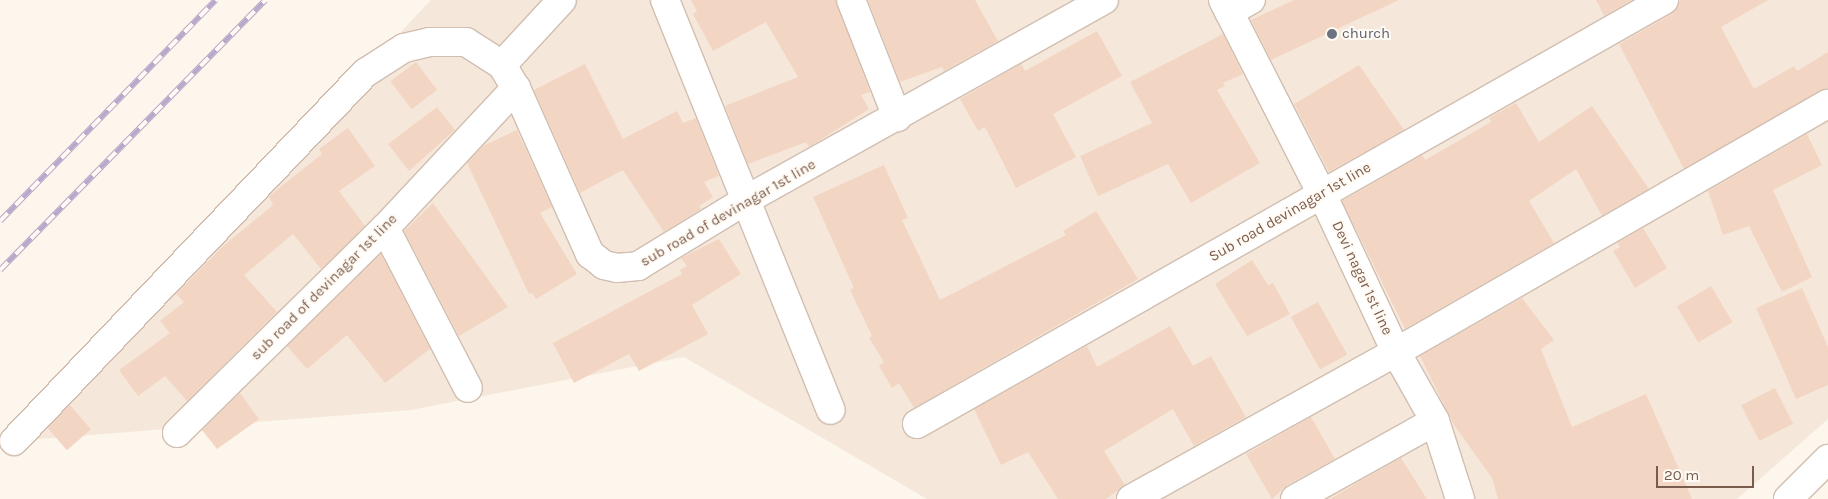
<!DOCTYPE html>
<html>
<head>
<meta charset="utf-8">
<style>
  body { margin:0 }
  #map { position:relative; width:1828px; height:499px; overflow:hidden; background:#fdf6ec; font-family:Karla,sans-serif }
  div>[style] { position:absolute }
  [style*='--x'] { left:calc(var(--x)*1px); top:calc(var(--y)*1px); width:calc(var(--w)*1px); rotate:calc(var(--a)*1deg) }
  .residential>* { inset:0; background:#f5e8da }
  .building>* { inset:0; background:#f3d5c3; transform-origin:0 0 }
  .roads { filter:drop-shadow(1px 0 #d1beb0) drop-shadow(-1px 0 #d1beb0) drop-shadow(0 1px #d1beb0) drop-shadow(0 -1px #d1beb0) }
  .street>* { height:28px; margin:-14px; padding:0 14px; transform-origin:14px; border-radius:14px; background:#fff }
  .secondary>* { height:28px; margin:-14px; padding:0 14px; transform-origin:14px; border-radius:14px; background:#fff }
  .rail>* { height:5.5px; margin-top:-2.75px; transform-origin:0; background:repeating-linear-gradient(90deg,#fffaf3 0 11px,#b9a8c9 0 22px); box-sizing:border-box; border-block:1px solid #b9a8c9 }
  .dots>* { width:14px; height:14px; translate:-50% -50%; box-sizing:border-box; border:2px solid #fffaf3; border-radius:50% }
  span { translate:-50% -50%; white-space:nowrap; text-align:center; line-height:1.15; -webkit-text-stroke:4px #fffaf3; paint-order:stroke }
  .worship-label { font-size:15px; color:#5b616d }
  .left { translate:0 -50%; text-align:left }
  .street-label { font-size:15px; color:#7a5c4d }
  .scale { position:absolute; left:1656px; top:466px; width:98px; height:22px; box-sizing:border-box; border:2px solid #7a5c4d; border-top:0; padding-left:6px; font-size:15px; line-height:18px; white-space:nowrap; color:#7a5c4d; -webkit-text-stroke:4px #fffaf3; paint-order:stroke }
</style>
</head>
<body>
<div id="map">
  <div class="residential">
    <i style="clip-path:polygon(431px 0,1828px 0,1828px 419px,1737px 499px,927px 499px,684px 357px,411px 410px,14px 441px)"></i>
  </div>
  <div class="building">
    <i style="clip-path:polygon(691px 0,836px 0,870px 92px,861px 95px,869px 109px,809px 147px,806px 142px,748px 164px,725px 106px,798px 77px,766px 22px,713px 51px,693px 14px,697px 11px)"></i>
    <i style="clip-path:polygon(868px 0,975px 0,998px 41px,944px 71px,942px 67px,900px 82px)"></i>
    <i style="clip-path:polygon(1294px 0,1399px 0,1271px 60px,1251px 20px)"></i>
    <i style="clip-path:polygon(1596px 0,1632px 0,1604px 16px)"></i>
    <i style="clip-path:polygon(1680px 0,1768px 0,1721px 27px,1754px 89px,1794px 66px,1797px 71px,1828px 52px,1828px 88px,1684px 169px,1619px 44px,1672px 14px)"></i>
    <i style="clip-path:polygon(1097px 31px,1122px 76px,1053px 114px,1076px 157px,1016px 188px,985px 127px,978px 131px,960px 99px,1021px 64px,1025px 71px)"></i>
    <i style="clip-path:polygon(1223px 34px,1243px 74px,1223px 83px,1225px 86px,1217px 90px,1260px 163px,1191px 203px,1168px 164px,1098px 196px,1080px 156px,1152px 123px,1130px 82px)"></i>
    <i style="left:416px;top:62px;width:35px;height:32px;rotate:53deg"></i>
    <i style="clip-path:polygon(585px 64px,623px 139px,677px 111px,683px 123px,696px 118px,719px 176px,704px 182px,713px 197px,699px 206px,701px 209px,664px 232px,623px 170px,580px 193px,534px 90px)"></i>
    <i style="clip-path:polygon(1359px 65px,1404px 130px,1329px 172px,1294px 104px)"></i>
    <i style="clip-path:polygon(1516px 103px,1539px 142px,1592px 106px,1649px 189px,1602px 216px,1576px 169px,1529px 201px,1554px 243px,1405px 329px,1342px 201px,1422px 155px,1425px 160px,1491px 122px,1489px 118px)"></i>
    <i style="clip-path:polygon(437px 107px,455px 130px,409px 171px,388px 144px)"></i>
    <i style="clip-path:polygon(348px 128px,375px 166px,339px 191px,365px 226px,321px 269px,293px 234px,244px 275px,277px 312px,187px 401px,165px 376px,138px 396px,119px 370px,170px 333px,160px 321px,184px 302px,176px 294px,222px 247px,273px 205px,269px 196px,322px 154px,319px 149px)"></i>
    <i style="clip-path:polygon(517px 130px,552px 207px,540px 213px,577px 274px,536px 299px,532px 293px,529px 294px,467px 163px,483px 146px)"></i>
    <i style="clip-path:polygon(1807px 134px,1822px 165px,1773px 190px,1812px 277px,1782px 292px,1749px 226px,1723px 235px,1708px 191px)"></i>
    <i style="clip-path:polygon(884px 165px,908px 218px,902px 220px,940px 300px,1066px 235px,1063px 231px,1096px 211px,1138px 279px,914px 408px,899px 383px,892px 388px,879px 366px,884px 362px,869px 338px,872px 336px,850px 290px,854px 288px,813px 197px)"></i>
    <i style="clip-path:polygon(433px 203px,508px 307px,459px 336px,404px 231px)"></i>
    <i style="clip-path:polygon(1643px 228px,1667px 268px,1635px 288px,1613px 251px,1620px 247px,1617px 243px)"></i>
    <i style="clip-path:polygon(719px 239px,741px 274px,692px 305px,708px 334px,639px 371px,629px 354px,574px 383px,553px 343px,682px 274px,680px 270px,687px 266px,681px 258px)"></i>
    <i style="clip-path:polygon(381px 254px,430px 349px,385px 383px,347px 335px,307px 369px,287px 346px)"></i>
    <i style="clip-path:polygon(1252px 260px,1268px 285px,1273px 283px,1290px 314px,1247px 336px,1215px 284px)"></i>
    <i style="left:1711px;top:286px;width:42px;height:40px;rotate:59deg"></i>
    <i style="clip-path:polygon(1802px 288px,1828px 347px,1828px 385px,1796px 399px,1756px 308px)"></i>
    <i style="clip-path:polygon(1522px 298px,1554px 340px,1541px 349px,1572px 427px,1646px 394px,1692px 499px,1498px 499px,1492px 478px,1454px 425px,1420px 356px)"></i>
    <i style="left:1318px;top:302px;width:60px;height:31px;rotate:61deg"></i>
    <i style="clip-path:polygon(1170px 326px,1193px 366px,1211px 356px,1246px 417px,1194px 446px,1173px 409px,1104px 451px,1125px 485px,1106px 499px,1058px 499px,1028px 452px,1001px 465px,974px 409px,1087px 346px,1097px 367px)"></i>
    <i style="left:1775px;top:388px;width:40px;height:38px;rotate:63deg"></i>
    <i style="clip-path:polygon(240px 393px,259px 419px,217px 449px,202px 430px)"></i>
    <i style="left:70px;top:405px;width:32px;height:32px;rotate:49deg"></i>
    <i style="clip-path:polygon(1311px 417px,1335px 459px,1287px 485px,1272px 499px,1246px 454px)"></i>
    <i style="clip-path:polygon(1401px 458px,1427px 499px,1330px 499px,1362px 480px)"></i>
  </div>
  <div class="roads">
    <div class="street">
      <i style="--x:665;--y:0;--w:442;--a:68"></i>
      <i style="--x:851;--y:0;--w:126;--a:68.5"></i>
      <i style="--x:1223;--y:0;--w:218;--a:63"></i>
      <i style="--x:1322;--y:194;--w:174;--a:64.9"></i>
      <i style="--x:1396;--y:352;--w:79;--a:60.5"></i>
      <i style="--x:1435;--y:421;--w:82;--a:72.2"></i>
      <i style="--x:1229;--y:12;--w:25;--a:-29"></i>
      <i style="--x:502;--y:65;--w:88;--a:-47.3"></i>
      <i style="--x:385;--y:228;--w:180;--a:62.6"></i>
      <i style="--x:917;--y:424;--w:859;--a:-29.58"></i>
      <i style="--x:177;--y:433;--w:292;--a:-44.6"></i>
      <i style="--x:385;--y:228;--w:192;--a:-46.9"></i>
      <i style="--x:516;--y:88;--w:182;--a:66"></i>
      <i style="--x:590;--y:254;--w:18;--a:38"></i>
      <i style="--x:604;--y:265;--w:13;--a:13"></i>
      <i style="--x:617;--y:268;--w:21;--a:-5"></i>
      <i style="--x:638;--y:266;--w:127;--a:-31.4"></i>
      <i style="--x:746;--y:200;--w:410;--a:-29.2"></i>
      <i style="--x:14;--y:441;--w:509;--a:-46.35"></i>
      <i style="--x:365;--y:73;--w:46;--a:-32.7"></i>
      <i style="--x:404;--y:48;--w:26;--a:-13"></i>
      <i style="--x:429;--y:42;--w:37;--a:0"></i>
      <i style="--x:466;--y:42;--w:43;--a:32.6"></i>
      <i style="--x:502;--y:65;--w:27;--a:59"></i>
      <i style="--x:1131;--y:499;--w:303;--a:-29"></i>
      <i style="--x:1396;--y:352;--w:498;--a:-29.9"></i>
      <i style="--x:1295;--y:499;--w:160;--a:-29.1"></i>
    </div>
    <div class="secondary">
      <i style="--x:1788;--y:499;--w:57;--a:-45"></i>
    </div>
  </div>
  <div class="rail">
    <i style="--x:0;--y:221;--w:309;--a:-45.7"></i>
    <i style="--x:0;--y:270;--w:378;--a:-45.5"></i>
  </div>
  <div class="dots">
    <i style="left:1332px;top:34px;background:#6b7280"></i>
  </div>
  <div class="worship-label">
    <span class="left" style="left:1342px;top:34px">church</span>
  </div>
  <div class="street-label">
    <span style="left:1290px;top:212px;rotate:-30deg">Sub road devinagar 1st line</span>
    <span style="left:728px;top:213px;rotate:-30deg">sub road of devinagar 1st line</span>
    <span style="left:1362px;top:278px;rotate:65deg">Devi nagar 1st line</span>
    <span style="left:324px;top:287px;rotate:-45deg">sub road of devinagar 1st line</span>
  </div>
  <div class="scale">20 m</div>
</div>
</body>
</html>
